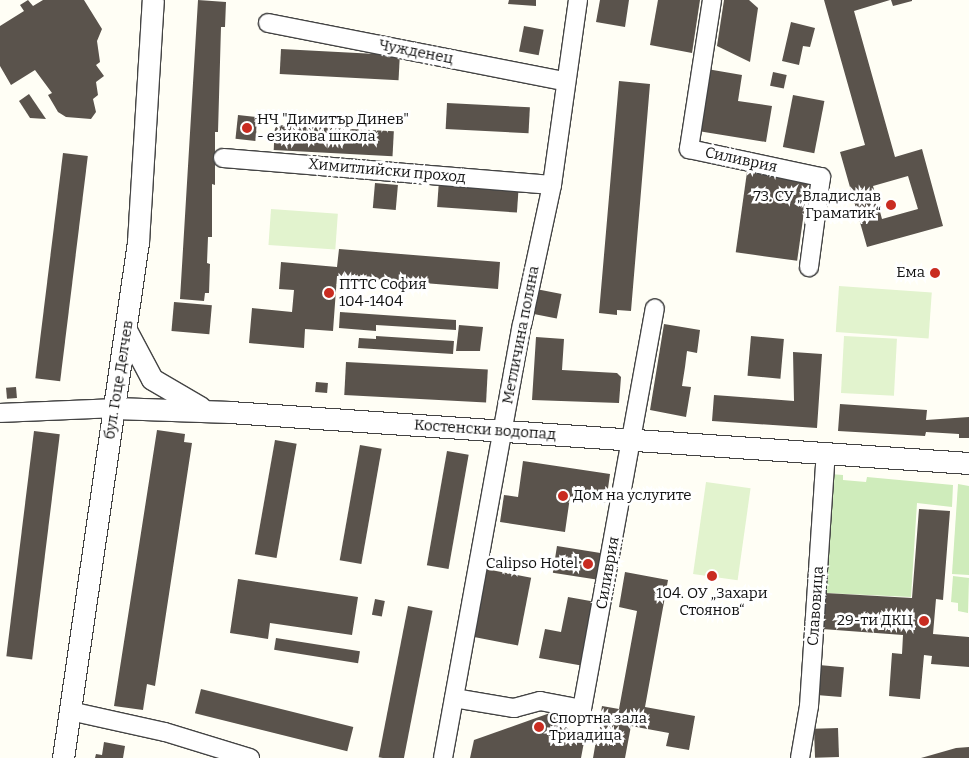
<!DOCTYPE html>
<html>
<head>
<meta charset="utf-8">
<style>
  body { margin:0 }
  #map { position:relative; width:969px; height:758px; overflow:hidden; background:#fffef5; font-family:Bitter,serif }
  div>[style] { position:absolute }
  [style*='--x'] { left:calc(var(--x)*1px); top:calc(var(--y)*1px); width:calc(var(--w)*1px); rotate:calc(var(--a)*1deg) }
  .green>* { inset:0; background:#cfecbb }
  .pitch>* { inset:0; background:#e2f3ce; transform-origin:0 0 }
  .building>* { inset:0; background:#5a534c; transform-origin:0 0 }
  .roads { filter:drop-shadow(1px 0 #444) drop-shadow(-1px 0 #444) drop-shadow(0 1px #444) drop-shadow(0 -1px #444) }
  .minor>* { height:18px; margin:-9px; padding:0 9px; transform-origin:9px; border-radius:9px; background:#fff }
  .tertiary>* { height:21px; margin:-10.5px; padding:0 10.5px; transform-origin:10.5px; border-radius:10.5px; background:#fff }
  .dots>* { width:14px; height:14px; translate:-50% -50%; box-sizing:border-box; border:2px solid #fff; border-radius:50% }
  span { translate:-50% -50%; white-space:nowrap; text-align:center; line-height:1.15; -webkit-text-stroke:5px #fff; paint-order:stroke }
  .street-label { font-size:15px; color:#111 }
  .poi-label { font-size:15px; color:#111 }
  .left { translate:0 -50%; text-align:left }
  .right { translate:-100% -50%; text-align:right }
</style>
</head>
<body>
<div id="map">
  <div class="green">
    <i style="clip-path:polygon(830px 474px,843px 475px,843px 480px,866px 482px,867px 477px,953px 485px,952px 507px,917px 503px,911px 597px,825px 593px)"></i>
    <i style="clip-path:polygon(958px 484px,969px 486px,969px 575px,952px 574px)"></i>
    <i style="clip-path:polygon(953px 576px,969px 578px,968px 613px,958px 611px,958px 603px,951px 602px)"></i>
  </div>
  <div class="pitch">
    <i style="left:271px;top:209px;width:67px;height:36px;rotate:4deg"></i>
    <i style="left:839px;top:286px;width:93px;height:46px;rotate:4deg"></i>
    <i style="left:844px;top:336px;width:53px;height:57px;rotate:3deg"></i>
    <i style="left:706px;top:482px;width:45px;height:93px;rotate:8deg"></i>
  </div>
  <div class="building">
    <i style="clip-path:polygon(28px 0,33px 6px,43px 0,84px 0,102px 29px,97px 41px,100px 62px,96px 65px,104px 76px,96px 82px,98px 95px,93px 99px,96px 112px,91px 119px,66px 117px,58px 112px,48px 95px,52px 93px,35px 70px,11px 85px,0 66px,0 26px,24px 11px,20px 5px)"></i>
    <i style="clip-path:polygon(198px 0,226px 2px,225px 27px,221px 27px,218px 132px,215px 132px,215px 185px,212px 184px,212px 237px,208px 237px,207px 263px,210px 264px,209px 293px,205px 293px,204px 301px,180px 299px)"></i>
    <i style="clip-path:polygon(509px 0,536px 0,536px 6px,508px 4px)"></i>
    <i style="clip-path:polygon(600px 0,629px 0,625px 27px,596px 22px)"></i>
    <i style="clip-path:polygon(658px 0,700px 0,692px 53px,650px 45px)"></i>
    <i style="clip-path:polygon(724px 0,749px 0,758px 8px,750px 62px,717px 46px)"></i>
    <i style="clip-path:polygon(evenodd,824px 0,890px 0,854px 11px,895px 157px,922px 149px,943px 226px,867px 247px,840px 152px,865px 145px,824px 0,908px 176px,918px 209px,882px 219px,873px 186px,908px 176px)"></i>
    <i style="clip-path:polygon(891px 0,912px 0,912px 1px,893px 6px)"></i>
    <i style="clip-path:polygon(791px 22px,815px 28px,810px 47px,803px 46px,799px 65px,782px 61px)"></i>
    <i style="left:524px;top:26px;width:20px;height:26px;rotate:11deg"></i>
    <i style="left:281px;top:49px;width:119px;height:25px;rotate:3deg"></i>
    <i style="clip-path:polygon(707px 69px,742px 75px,738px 101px,772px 106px,766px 142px,698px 131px)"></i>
    <i style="left:773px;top:72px;width:14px;height:14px;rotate:12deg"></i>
    <i style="clip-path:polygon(619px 81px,650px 84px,631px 311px,617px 310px,617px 315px,599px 313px)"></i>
    <i style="clip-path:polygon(29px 94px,46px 119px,30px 118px,19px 101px)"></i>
    <i style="left:793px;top:95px;width:32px;height:53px;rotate:11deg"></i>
    <i style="left:447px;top:103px;width:83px;height:26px;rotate:3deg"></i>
    <i style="left:238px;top:115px;width:20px;height:24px;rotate:6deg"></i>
    <i style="left:275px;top:125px;width:119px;height:25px;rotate:3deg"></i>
    <i style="left:63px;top:153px;width:25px;height:227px;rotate:7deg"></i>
    <i style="left:747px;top:172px;width:62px;height:81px;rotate:8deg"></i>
    <i style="left:439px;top:180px;width:80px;height:27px;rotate:4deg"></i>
    <i style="left:375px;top:183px;width:23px;height:25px;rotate:5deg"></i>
    <i style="clip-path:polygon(339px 249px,500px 262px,498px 289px,337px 276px,333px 331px,305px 329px,304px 348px,249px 343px,252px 308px,292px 312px,294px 290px,279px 289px,281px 262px,337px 267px)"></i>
    <i style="left:536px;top:289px;width:26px;height:25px;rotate:11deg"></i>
    <i style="left:174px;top:302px;width:38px;height:29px;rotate:5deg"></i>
    <i style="clip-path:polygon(340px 312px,456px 320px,456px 330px,376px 325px,376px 331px,339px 328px)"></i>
    <i style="clip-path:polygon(664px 324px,700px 330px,697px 353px,687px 351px,685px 367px,682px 386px,691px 387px,686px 417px,650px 410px)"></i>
    <i style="clip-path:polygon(459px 325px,483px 327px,480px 351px,456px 351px)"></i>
    <i style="clip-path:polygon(376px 336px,454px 341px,453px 354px,358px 348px,359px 338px,376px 339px)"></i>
    <i style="left:751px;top:336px;width:33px;height:40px;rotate:5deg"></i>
    <i style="clip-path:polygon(536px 337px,564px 339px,562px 370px,617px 373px,621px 377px,619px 403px,532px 400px)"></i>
    <i style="clip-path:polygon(793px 352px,822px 354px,817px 428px,712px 421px,714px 395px,794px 401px)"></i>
    <i style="left:346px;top:362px;width:142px;height:33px;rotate:3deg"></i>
    <i style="left:316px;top:382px;width:12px;height:10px;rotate:5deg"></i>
    <i style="left:16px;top:387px;width:11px;height:10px;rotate:85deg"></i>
    <i style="clip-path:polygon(840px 404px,927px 410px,926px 420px,969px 417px,969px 438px,959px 438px,959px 434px,926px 432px,925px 436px,838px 431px)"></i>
    <i style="clip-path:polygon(157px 430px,185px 434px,184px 442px,192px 443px,155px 686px,147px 684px,143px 710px,114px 706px)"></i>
    <i style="left:34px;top:431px;width:26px;height:227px;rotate:7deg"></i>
    <i style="left:275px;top:440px;width:22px;height:116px;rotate:10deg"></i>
    <i style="left:360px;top:445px;width:22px;height:117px;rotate:10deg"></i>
    <i style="left:447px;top:451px;width:22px;height:116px;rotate:10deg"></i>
    <i style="clip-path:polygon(523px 461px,610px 474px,606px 503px,570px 497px,565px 532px,500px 522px,504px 495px,518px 497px)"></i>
    <i style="clip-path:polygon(919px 509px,950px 511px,943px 600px,936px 599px,933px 634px,969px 637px,969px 667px,931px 664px,932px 656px,924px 655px,920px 699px,889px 696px,892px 653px,902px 654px,903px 635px,822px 629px,825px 593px,912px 598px)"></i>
    <i style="left:557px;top:546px;width:44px;height:27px;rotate:9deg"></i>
    <i style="left:486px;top:569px;width:46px;height:69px;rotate:11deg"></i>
    <i style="clip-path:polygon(625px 572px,668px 580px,645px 707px,695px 716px,689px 750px,666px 746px,669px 733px,631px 726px,625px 758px,593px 758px,602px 706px,619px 709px,637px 611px,619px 607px)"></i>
    <i style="clip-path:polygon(238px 579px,358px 597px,352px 635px,270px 623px,268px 639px,230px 633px)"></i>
    <i style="clip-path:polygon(568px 597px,596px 602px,584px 666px,539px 658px,545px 629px,561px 632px)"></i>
    <i style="left:375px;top:599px;width:10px;height:16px;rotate:11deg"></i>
    <i style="left:408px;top:606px;width:25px;height:154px;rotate:11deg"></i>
    <i style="left:276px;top:638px;width:85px;height:12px;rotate:9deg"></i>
    <i style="left:819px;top:665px;width:25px;height:30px;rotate:5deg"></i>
    <i style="left:201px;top:689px;width:157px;height:25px;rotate:14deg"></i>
    <i style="clip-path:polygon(550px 713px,584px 742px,581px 758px,470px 758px,474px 740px)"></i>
    <i style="left:838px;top:728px;width:29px;height:24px;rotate:88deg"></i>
    <i style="clip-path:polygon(104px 742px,125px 746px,123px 758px,95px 758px,96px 754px,102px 755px)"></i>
    <i style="clip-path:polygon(969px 747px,969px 758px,921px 758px,956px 748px)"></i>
  </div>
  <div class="roads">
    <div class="minor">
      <i style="--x:712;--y:0;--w:151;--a:98.8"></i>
      <i style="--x:689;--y:149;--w:135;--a:12"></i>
      <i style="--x:821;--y:177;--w:91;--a:97.6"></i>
      <i style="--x:268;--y:23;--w:303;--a:11.1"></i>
      <i style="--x:223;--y:158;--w:330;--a:4.7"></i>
      <i style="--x:0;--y:413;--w:114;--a:-2.5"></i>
      <i style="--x:454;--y:698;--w:61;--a:9.5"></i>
      <i style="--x:514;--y:708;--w:27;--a:-15"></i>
      <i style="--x:540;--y:701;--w:43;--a:10.8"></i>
      <i style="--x:582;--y:709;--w:407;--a:-79.7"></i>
      <i style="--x:70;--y:711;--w:97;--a:12.5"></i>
      <i style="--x:165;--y:732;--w:89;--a:17"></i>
      <i style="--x:443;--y:758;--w:440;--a:-79.7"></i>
      <i style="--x:522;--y:325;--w:143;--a:-77.9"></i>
      <i style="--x:552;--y:185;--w:187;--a:-82"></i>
      <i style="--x:800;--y:758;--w:53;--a:-80.2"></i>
      <i style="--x:809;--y:706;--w:254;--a:-86.2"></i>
    </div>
    <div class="tertiary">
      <i style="--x:127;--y:332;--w:53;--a:62"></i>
      <i style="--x:152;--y:379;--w:56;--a:30.3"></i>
      <i style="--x:114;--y:408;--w:116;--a:2"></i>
      <i style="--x:230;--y:412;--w:741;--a:3.95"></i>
      <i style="--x:63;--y:758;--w:521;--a:-81.73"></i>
      <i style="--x:138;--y:242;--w:242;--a:-86.5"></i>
    </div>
  </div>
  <div class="dots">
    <i style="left:247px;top:128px;background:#c92c21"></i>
    <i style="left:891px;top:205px;background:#c92c21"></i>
    <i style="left:935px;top:273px;background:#c92c21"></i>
    <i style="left:329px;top:293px;background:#c92c21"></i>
    <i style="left:563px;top:496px;background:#c92c21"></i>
    <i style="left:588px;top:564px;background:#c92c21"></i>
    <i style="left:712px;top:576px;background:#c92c21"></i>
    <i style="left:924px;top:621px;background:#c92c21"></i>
    <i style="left:539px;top:727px;background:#c92c21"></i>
  </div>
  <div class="street-label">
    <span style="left:416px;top:52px;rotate:11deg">Чужденец</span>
    <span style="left:741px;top:160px;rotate:12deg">Силиврия</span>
    <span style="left:387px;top:171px;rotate:5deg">Химитлийски проход</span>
    <span style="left:521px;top:335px;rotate:-79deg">Метличина поляна</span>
    <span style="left:119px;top:380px;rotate:-81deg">бул. Гоце Делчев</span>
    <span style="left:485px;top:430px;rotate:4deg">Костенски водопад</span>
    <span style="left:608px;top:573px;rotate:-80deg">Силиврия</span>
    <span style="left:816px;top:606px;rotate:-86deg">Славовица</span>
  </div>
  <div class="poi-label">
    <span class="left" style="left:257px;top:128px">НЧ "Димитър Динев"<br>- езикова школа</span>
    <span class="right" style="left:881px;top:205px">73. СУ „Владислав<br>Граматик“</span>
    <span class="right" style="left:925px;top:273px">Ема</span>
    <span class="left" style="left:339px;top:293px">ПТТС София<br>104-1404</span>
    <span class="left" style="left:573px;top:496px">Дом на услугите</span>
    <span class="right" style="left:578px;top:564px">Calipso Hotel</span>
    <span style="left:712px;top:602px">104. ОУ „Захари<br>Стоянов“</span>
    <span class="right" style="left:913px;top:621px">29-ти ДКЦ</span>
    <span class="left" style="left:549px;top:727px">Спортна зала<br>Триадица</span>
  </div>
</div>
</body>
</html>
